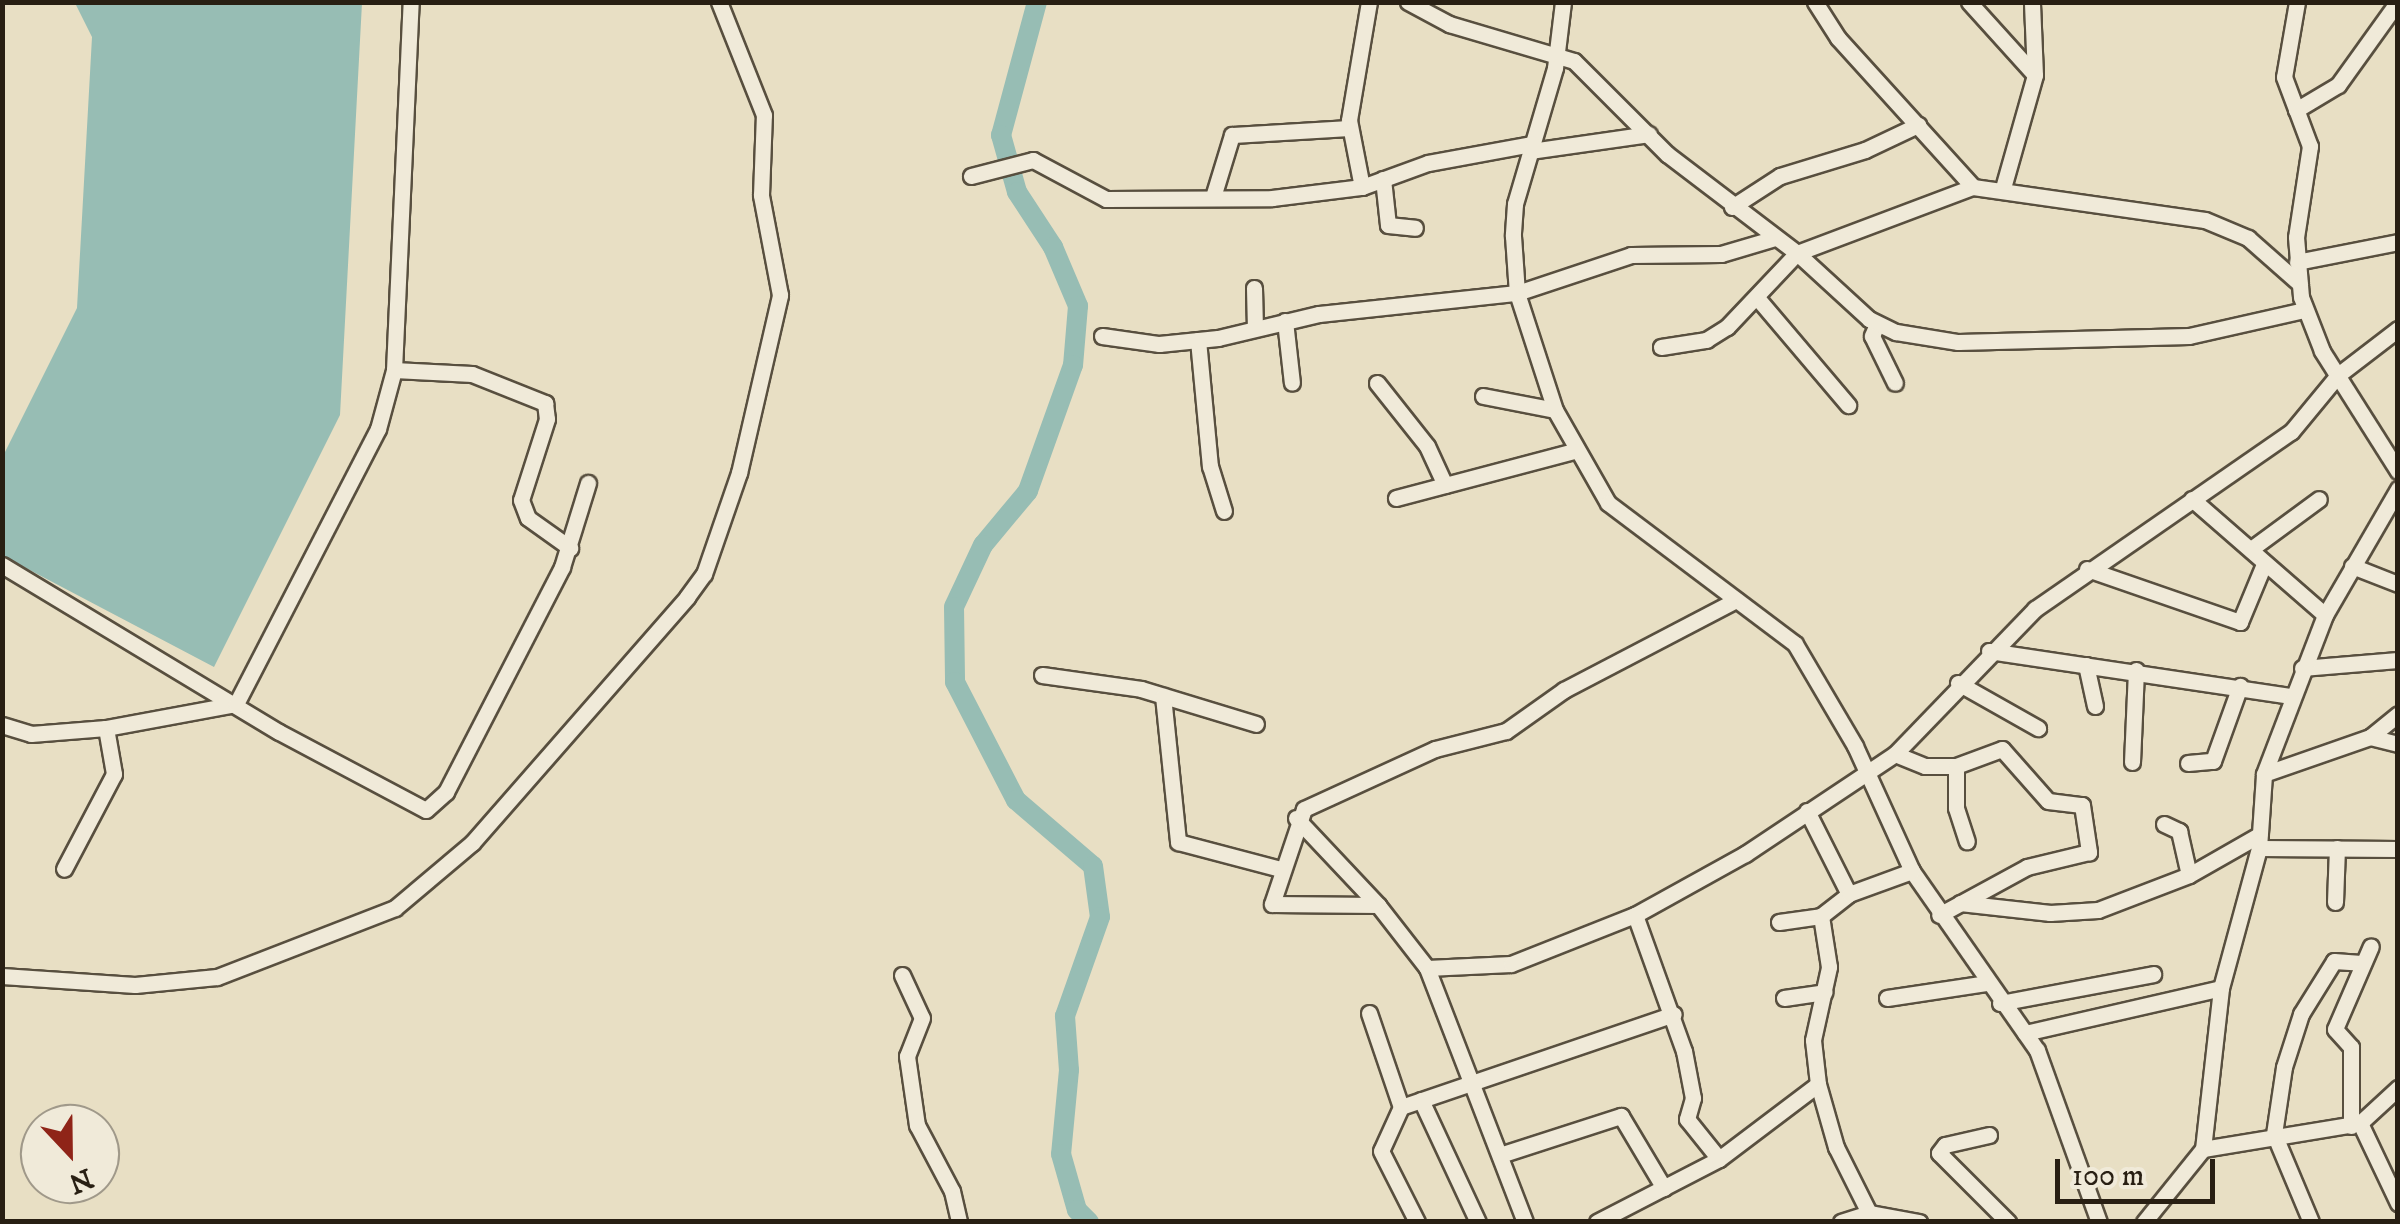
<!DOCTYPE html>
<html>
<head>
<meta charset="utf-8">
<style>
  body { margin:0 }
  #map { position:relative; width:2400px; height:1224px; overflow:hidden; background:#e8dfc4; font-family:"IM FELL DW Pica",serif }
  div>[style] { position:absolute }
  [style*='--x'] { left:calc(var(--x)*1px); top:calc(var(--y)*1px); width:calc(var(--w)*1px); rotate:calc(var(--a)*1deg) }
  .water>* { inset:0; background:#97bdb4 }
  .river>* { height:20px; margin:-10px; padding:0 10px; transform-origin:10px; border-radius:10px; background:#97bdb4 }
  .roads { filter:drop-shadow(2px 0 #584f3f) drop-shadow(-2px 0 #584f3f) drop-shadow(0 2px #584f3f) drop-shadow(0 -2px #584f3f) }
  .minor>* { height:15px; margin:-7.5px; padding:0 7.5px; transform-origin:7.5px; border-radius:7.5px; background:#f0ead9 }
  span { translate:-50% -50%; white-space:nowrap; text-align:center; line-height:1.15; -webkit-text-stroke:8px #f0ead9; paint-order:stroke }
  .frame { position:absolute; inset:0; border:5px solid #281f13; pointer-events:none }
  .north { position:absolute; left:20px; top:1104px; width:100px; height:100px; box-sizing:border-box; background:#f0ead9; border:2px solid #a0998a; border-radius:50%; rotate:158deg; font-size:28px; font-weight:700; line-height:40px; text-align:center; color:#281f13 }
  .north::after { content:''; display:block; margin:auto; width:35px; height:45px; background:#8f2418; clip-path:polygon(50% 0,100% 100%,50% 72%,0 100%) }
  .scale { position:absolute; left:2055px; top:1159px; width:160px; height:45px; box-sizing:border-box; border:5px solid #281f13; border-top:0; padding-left:12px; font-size:30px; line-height:35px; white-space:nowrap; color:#281f13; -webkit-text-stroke:8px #f0ead9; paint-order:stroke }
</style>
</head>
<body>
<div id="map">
  <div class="water">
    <i style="clip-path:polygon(75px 3px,362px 3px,340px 415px,214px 667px,3px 556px,3px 456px,77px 308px,92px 37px)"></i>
  </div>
  <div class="river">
    <i style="--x:1037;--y:2;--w:138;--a:105.1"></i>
    <i style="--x:1001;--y:135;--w:59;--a:74.3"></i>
    <i style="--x:1017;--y:192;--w:66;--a:56.8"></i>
    <i style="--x:1053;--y:247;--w:64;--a:67"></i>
    <i style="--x:1078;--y:306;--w:59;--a:94.8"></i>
    <i style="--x:1073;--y:365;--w:134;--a:109.7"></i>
    <i style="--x:1028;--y:491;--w:70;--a:129.8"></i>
    <i style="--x:983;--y:545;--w:68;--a:115.1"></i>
    <i style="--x:954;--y:607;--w:75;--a:89.2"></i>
    <i style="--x:955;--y:682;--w:133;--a:62.7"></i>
    <i style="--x:1016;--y:800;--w:101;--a:40.6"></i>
    <i style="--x:1093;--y:866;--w:51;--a:82.2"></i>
    <i style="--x:1100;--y:917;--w:105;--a:109.5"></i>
    <i style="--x:1065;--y:1016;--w:54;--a:85.8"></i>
    <i style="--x:1069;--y:1070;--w:84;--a:95.4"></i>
    <i style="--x:1061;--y:1154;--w:58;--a:74.1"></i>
    <i style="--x:1077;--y:1210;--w:17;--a:45"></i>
  </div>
  <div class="roads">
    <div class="minor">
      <i style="--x:1408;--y:2;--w:47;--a:28.2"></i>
      <i style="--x:1449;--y:24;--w:130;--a:16.5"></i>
      <i style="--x:1574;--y:61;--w:132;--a:45"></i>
      <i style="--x:1667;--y:154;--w:163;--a:37.3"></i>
      <i style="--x:1797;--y:253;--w:98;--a:42.5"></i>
      <i style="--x:1869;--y:319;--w:30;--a:26"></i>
      <i style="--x:1896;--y:332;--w:63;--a:9.2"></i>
      <i style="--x:1958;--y:342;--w:231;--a:-1.5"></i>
      <i style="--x:2189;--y:336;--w:118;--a:-12.7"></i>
      <i style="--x:1563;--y:2;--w:66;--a:96.9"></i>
      <i style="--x:1555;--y:68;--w:142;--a:106.4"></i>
      <i style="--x:1515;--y:204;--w:32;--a:94"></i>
      <i style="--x:1513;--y:236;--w:57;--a:86"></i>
      <i style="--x:1517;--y:293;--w:123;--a:72"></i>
      <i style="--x:1555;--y:410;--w:107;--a:60.3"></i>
      <i style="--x:1608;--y:503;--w:234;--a:37"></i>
      <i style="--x:1795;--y:644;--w:118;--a:59.5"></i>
      <i style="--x:1855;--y:746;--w:137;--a:65.5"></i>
      <i style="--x:1912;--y:871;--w:218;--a:55.1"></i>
      <i style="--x:2037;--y:1050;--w:183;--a:70.2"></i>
      <i style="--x:1815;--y:2;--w:43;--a:57.4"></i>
      <i style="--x:1838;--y:38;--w:201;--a:47.8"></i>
      <i style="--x:1969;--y:2;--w:98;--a:47.9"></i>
      <i style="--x:2297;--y:2;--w:76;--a:99.8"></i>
      <i style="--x:2284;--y:77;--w:74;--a:69.4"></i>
      <i style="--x:2310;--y:146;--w:92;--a:98.7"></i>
      <i style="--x:2296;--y:237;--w:60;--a:85.2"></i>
      <i style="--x:2301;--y:297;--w:58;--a:68.7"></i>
      <i style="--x:2322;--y:351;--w:142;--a:57.7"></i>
      <i style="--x:2296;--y:110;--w:49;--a:-30.8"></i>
      <i style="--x:2338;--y:85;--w:96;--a:-54.3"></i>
      <i style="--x:1530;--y:151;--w:120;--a:-8.1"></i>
      <i style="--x:971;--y:176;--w:64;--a:-14.5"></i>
      <i style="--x:1033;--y:160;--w:83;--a:28.1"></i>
      <i style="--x:1106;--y:199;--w:166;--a:-0.3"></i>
      <i style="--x:1272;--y:198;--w:91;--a:-7"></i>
      <i style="--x:1362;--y:187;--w:70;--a:-20"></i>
      <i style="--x:1428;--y:163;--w:106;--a:-10.4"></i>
      <i style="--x:1383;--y:179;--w:46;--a:83.8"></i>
      <i style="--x:1388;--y:225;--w:27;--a:6"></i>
      <i style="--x:1362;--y:187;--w:68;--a:-101"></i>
      <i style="--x:1349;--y:120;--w:120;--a:-80.4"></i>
      <i style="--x:2003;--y:188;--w:117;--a:-74.2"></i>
      <i style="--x:2035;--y:75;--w:73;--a:-92.4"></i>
      <i style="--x:1213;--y:197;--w:65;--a:-73"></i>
      <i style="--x:1232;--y:135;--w:118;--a:-3.4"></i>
      <i style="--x:1732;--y:207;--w:57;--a:-32.9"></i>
      <i style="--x:1780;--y:176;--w:89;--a:-17"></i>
      <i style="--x:1865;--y:150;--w:59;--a:-25.3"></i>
      <i style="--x:2297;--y:262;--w:103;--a:-11.2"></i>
      <i style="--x:1254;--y:288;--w:40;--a:88.6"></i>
      <i style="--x:1759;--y:300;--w:138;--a:49.7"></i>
      <i style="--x:1285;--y:321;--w:62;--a:83.6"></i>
      <i style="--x:1877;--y:324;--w:13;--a:113"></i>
      <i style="--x:1872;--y:336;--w:52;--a:63.9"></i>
      <i style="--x:1102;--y:336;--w:58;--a:8"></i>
      <i style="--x:1159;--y:344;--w:59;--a:-5.8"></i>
      <i style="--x:1218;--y:338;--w:104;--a:-13.4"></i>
      <i style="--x:1319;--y:314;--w:199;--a:-6.1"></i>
      <i style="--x:1517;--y:293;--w:120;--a:-18.4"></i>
      <i style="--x:1631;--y:255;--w:90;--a:-0.6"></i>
      <i style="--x:1721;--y:254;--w:56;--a:-16.5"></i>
      <i style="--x:1198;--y:340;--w:127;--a:84.6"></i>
      <i style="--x:1210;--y:466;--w:47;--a:72.7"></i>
      <i style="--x:1661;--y:347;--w:46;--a:-8.8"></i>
      <i style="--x:1706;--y:340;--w:25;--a:-32"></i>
      <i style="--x:1727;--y:327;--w:102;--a:-46.6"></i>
      <i style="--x:1797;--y:253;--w:188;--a:-20.6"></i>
      <i style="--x:1973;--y:187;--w:234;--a:8.1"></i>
      <i style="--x:2205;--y:220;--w:47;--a:22.7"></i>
      <i style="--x:2248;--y:238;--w:69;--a:41.5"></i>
      <i style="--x:394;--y:370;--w:78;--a:2.9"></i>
      <i style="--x:472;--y:374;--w:79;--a:21.7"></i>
      <i style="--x:545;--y:403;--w:16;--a:83"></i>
      <i style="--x:547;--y:419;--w:85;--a:107.8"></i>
      <i style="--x:521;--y:500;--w:19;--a:69"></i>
      <i style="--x:528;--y:518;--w:52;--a:35.5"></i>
      <i style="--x:1377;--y:383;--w:80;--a:51.6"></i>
      <i style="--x:1427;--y:446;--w:43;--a:65.2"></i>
      <i style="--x:1483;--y:396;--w:73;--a:11"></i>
      <i style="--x:1396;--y:498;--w:184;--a:-14.8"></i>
      <i style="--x:2192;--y:499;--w:176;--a:41.1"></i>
      <i style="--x:2251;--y:549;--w:84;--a:-36.3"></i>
      <i style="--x:2;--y:565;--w:323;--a:31.1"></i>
      <i style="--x:279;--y:732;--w:166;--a:28"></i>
      <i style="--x:426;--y:810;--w:27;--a:-42"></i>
      <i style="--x:446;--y:792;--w:253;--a:-62.7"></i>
      <i style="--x:562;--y:567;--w:88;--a:-72.8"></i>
      <i style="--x:2352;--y:566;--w:49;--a:21.4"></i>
      <i style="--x:2087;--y:569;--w:162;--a:19.1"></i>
      <i style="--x:2240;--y:622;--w:63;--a:-67.5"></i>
      <i style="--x:1989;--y:651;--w:304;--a:8.5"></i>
      <i style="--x:2086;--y:665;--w:42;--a:77.6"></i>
      <i style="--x:2302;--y:668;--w:96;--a:-4.8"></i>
      <i style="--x:1042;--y:675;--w:100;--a:8"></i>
      <i style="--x:1141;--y:689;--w:120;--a:16.9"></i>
      <i style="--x:1958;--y:683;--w:92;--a:29.4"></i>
      <i style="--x:1163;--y:696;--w:147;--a:84.1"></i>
      <i style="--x:1178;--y:842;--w:106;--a:14.8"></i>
      <i style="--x:2;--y:725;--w:30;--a:17"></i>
      <i style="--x:31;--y:734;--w:75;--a:-4.6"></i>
      <i style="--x:106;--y:728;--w:47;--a:80.1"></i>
      <i style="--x:114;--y:774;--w:107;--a:117.8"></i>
      <i style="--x:106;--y:728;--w:132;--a:-10.5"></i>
      <i style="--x:236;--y:704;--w:309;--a:-62.7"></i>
      <i style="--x:378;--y:429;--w:61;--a:-74.8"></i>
      <i style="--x:394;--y:370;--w:368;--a:-87.4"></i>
      <i style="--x:2370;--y:737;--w:36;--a:-39"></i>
      <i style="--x:1895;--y:754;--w:32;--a:22"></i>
      <i style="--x:1925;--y:766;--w:31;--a:0"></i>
      <i style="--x:1956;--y:766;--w:49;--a:-20.3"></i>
      <i style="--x:2002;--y:749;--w:69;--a:48.5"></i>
      <i style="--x:2048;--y:801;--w:34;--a:7"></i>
      <i style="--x:2082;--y:805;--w:48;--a:81.5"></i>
      <i style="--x:2089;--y:852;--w:64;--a:166.4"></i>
      <i style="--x:2027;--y:867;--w:100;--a:151.4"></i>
      <i style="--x:2132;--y:762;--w:92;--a:-87.5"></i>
      <i style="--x:2188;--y:763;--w:25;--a:-5"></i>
      <i style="--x:2213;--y:761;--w:80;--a:-70.2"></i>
      <i style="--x:1956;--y:766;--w:42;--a:90"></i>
      <i style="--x:1956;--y:808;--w:35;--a:72"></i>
      <i style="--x:2264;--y:774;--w:112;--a:-19.2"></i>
      <i style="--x:2370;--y:737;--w:29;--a:14"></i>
      <i style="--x:1807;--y:811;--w:93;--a:63.2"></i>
      <i style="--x:1296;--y:818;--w:120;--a:46.7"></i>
      <i style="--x:1378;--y:905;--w:80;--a:52.1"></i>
      <i style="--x:2164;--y:824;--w:17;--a:25"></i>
      <i style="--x:2179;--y:831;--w:45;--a:77.2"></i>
      <i style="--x:2259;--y:848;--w:139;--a:0.4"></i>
      <i style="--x:2335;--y:902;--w:54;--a:-87.9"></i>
      <i style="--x:1960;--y:903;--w:91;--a:6.3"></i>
      <i style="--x:2050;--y:913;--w:48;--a:-3.6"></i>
      <i style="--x:2098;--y:910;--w:97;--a:-21"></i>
      <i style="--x:2189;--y:875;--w:81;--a:-29.7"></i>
      <i style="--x:1378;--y:905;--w:106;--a:-179.5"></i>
      <i style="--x:1272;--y:904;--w:100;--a:-71.4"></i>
      <i style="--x:1304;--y:809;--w:144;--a:-24.6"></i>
      <i style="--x:1435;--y:749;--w:73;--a:-14.2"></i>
      <i style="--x:1506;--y:731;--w:71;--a:-35.3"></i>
      <i style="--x:1564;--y:690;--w:194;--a:-27.6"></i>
      <i style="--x:1635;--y:915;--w:145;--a:70.2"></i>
      <i style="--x:1684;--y:1051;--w:48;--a:79.2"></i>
      <i style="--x:1693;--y:1098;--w:22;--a:106"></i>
      <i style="--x:1687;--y:1119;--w:51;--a:51.3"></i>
      <i style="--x:1779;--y:922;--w:42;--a:-8.1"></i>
      <i style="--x:902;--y:975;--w:47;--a:65.1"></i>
      <i style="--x:922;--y:1018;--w:41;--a:111.5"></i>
      <i style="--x:907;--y:1056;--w:70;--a:81.8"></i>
      <i style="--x:917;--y:1125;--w:75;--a:62.1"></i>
      <i style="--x:952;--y:1191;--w:32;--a:77"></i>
      <i style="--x:2;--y:976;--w:133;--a:3.9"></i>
      <i style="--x:135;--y:985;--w:82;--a:-5.6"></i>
      <i style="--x:217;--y:977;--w:191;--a:-21.2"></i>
      <i style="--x:395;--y:908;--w:101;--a:-40.2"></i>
      <i style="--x:472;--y:843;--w:327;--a:-48.8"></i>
      <i style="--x:687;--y:597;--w:29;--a:-54"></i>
      <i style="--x:704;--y:574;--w:107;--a:-70.9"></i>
      <i style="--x:739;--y:473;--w:183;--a:-77"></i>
      <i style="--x:780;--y:295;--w:102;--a:-100.8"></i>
      <i style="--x:761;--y:195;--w:80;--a:-87.9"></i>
      <i style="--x:764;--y:115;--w:122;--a:-111.7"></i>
      <i style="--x:1784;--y:998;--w:41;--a:-8.3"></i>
      <i style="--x:1887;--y:998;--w:100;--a:-8.6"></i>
      <i style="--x:2000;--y:1003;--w:156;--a:-10.7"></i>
      <i style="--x:1369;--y:1013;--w:99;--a:71.2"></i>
      <i style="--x:1401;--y:1107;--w:288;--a:-18.8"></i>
      <i style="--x:2025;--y:1033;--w:201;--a:-12.9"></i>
      <i style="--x:1818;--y:1084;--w:44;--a:-96.5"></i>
      <i style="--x:1813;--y:1040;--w:75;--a:-77.6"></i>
      <i style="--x:1829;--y:967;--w:52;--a:-98.9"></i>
      <i style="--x:1821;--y:916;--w:36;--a:-38"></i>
      <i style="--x:1849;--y:894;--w:67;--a:-20.1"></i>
      <i style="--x:1421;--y:1100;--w:135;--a:65"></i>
      <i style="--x:1401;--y:1107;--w:48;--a:114.4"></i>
      <i style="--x:1381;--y:1151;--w:80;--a:63.1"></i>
      <i style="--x:2360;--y:1123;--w:89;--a:64.6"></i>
      <i style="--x:2351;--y:1126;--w:79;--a:-90"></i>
      <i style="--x:2351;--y:1047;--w:24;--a:-132"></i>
      <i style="--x:2335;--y:1029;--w:90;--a:-66.6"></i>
      <i style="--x:1989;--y:1135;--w:45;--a:167.2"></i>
      <i style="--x:1945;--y:1145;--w:10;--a:127"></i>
      <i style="--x:1939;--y:1153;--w:98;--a:45"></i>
      <i style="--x:2203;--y:1149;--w:162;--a:-83.6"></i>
      <i style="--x:2221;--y:988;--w:145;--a:-74.8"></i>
      <i style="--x:2259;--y:848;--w:74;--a:-86.1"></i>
      <i style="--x:2264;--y:774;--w:170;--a:-69"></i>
      <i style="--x:2325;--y:615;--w:146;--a:-59.9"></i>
      <i style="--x:1503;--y:1154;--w:124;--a:-17.9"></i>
      <i style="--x:1621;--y:1116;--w:84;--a:59.2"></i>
      <i style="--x:1525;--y:1222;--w:272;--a:-111.1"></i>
      <i style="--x:1427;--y:968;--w:84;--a:-2.7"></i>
      <i style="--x:1511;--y:964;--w:133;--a:-21.6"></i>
      <i style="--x:1635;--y:915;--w:126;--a:-29"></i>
      <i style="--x:1745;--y:854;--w:180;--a:-33.7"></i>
      <i style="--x:1895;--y:754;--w:202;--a:-46"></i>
      <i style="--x:2035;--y:609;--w:311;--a:-34.7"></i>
      <i style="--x:2291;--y:432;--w:74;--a:-50.5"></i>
      <i style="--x:2338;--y:375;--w:76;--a:-37.5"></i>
      <i style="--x:1597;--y:1222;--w:137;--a:-27.3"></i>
      <i style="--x:1719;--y:1159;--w:124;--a:-37.1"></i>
      <i style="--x:1818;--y:1084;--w:66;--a:74.1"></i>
      <i style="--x:1836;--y:1147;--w:74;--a:63.4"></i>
      <i style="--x:1841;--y:1222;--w:29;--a:-18"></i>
      <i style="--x:1869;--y:1213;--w:51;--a:10.2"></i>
      <i style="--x:2144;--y:1222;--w:94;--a:-51.1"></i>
      <i style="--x:2203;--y:1149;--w:159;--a:-9.4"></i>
      <i style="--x:2360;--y:1123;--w:52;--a:-42.6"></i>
      <i style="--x:2311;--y:1222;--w:95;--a:-112.8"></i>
      <i style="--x:2274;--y:1134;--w:68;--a:-81.5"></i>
      <i style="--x:2284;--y:1067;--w:56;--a:-72.2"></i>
      <i style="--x:2301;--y:1014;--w:62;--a:-58.1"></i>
      <i style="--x:2334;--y:961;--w:27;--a:4"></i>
    </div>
  </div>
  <div class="frame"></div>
  <div class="north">N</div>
  <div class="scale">100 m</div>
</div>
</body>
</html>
